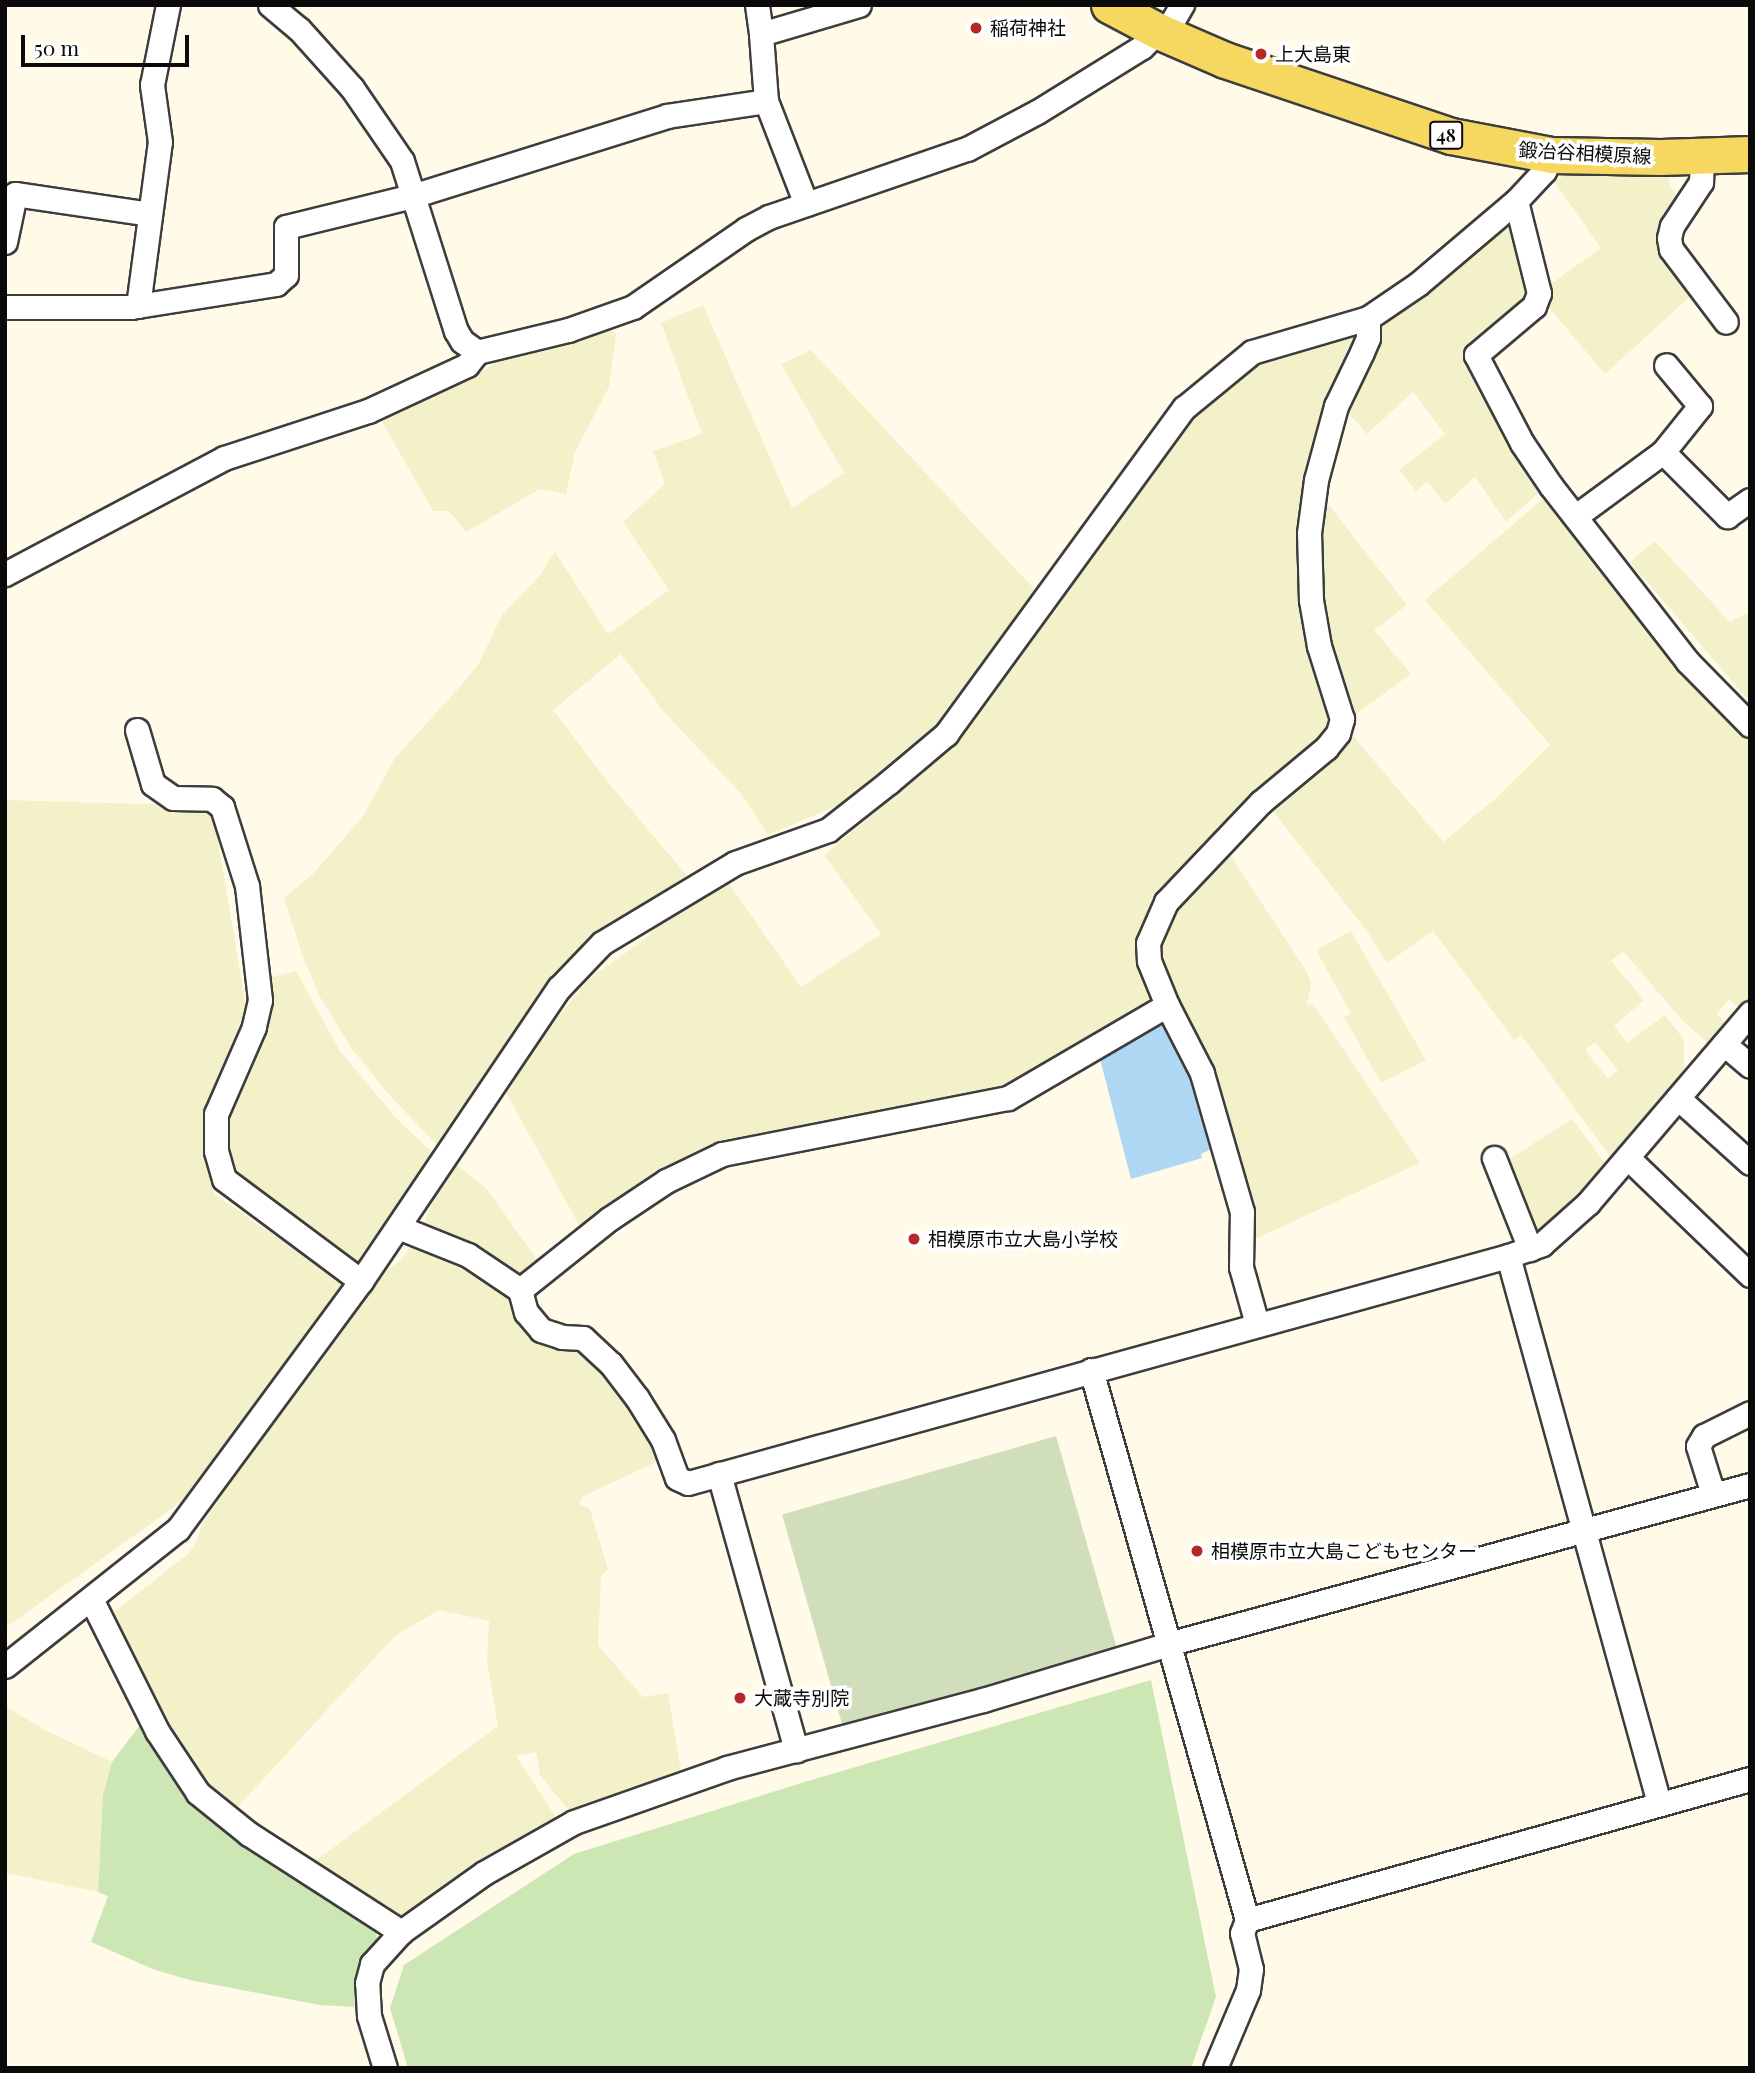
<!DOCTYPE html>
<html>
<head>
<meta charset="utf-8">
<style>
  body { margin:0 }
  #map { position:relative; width:1755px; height:2073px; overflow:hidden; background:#fffbe8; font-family:"Playfair Display","Noto Sans JP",serif }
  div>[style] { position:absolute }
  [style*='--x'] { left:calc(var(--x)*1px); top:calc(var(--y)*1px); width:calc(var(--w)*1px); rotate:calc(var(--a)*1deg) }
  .farmland>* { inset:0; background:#f3f1c9 }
  .green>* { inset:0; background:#cce7b3 }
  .cemetery>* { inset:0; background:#d1debb; transform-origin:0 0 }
  .water>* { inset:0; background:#aed7f4 }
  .roads { filter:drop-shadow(2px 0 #3d3d3d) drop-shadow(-2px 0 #3d3d3d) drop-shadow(0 2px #3d3d3d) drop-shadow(0 -2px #3d3d3d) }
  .street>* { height:23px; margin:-11.5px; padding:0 11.5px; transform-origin:11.5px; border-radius:11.5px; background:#fff }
  .primary>* { height:35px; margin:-17.5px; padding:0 17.5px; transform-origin:17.5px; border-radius:17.5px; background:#f6d861 }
  .dots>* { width:19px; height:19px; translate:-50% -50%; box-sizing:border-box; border:4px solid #fff; border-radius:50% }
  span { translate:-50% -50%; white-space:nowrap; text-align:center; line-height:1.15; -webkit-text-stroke:7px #fff; paint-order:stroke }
  .shield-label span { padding:2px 5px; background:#fff; border:2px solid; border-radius:5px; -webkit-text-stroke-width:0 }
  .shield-label { font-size:18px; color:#0a0a0a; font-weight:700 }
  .poi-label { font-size:19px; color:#0a0a0a }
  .left { translate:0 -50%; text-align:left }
  .street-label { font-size:19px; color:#0a0a0a }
  .frame { position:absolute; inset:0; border:7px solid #0a0a0a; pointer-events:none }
  .scale { position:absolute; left:21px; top:35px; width:168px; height:32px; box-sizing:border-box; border:4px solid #0a0a0a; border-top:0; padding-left:9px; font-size:21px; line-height:24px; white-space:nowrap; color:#0a0a0a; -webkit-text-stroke:5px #fff; paint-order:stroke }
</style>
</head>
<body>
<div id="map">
  <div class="farmland">
    <i style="clip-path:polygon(1564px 176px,1669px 177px,1670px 187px,1677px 195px,1688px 195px,1666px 225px,1695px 292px,1605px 374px,1545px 303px,1545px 288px,1601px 248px,1553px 180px)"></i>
    <i style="clip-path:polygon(1514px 218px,1533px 295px,1471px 354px,1545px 487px,1506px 522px,1475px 477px,1445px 504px,1427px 481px,1416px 491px,1399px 470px,1445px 434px,1413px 392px,1367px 434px,1342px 406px,1376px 331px)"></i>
    <i style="clip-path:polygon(703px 305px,792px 508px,844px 473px,781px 364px,811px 350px,1037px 592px,938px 727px,850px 800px,768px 835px,742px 795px,664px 712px,621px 654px,553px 710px,612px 787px,689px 878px,629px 918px,440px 1148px,391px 1097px,352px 1049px,320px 997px,303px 957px,284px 898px,313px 874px,363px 816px,395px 758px,465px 681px,479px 663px,502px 615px,540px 575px,555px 552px,608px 634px,669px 590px,623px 522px,665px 484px,653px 451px,702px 434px,661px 323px)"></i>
    <i style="clip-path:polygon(612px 328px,616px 335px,609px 387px,575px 452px,566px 494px,540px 489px,466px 532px,449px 511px,433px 511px,382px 422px,382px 417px,469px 380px,506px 356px)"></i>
    <i style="clip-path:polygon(1345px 336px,1361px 341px,1309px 500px,1337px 723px,1146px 925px,1157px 997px,1154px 1007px,1014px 1089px,718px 1146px,583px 1232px,505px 1091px,540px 1039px,589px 979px,641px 942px,666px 917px,728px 882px,801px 987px,881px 934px,824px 855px,922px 774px,953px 742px,1193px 412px,1225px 383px,1261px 360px)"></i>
    <i style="clip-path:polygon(evenodd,1550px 493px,1750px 731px,1750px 1006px,1743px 1013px,1729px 999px,1717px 1014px,1730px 1028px,1712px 1047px,1682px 1020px,1623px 951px,1611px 961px,1644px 1000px,1614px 1026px,1627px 1043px,1665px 1015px,1684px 1040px,1684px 1080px,1615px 1163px,1521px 1035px,1514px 1040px,1433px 931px,1387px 963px,1369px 934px,1268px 805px,1349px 731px,1443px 842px,1495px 799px,1550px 745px,1425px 600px,1550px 493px,1595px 1042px,1618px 1070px,1608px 1079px,1585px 1050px,1595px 1042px)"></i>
    <i style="clip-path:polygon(1322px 496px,1407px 605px,1374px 630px,1411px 674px,1348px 720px,1337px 694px,1312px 551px)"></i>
    <i style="clip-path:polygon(1655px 541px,1730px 622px,1750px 611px,1750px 702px,1630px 562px)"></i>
    <i style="clip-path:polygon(5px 800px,212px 806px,246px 1006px,203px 1129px,214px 1194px,343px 1283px,181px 1502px,5px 1628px)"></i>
    <i style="clip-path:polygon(1226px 849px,1307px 972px,1311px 983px,1307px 1005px,1313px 1004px,1420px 1163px,1249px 1242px,1154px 960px,1157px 928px)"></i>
    <i style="clip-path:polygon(1351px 931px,1426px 1060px,1381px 1083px,1344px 1017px,1351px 1014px,1316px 950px)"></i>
    <i style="clip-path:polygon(296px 971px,340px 1051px,397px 1119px,435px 1155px,356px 1271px,236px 1181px,220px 1134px,266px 978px)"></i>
    <i style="clip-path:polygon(1572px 1119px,1610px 1170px,1534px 1241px,1503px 1163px)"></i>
    <i style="clip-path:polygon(454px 1163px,486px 1188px,541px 1265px,525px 1279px,422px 1228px,440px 1183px)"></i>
    <i style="clip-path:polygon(414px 1240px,438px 1248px,512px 1294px,525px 1320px,579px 1343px,611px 1375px,660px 1453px,656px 1462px,582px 1497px,579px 1504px,590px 1509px,608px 1569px,601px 1577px,598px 1645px,643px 1697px,668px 1693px,681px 1772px,571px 1813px,540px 1775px,536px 1752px,516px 1756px,557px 1819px,406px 1917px,395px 1917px,314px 1862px,498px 1726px,487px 1662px,489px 1621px,439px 1610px,395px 1636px,234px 1811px,209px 1791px,187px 1766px,111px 1623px,114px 1612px,189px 1553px,197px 1541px,202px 1524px,372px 1283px,403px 1258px)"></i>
    <i style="clip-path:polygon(5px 1706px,43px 1729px,112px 1762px,103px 1795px,98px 1892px,5px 1873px)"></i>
  </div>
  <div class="green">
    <i style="clip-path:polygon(1151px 1680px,1216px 1997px,1191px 2068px,408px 2068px,390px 2008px,404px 1965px,574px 1854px,808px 1781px)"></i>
    <i style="clip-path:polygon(140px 1725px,178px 1786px,203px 1812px,376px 1927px,377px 1943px,363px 1964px,354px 2007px,320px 2005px,190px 1980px,155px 1970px,91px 1942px,108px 1896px,98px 1892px,103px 1795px,112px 1762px)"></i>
  </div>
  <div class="cemetery">
    <i style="left:1056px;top:1436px;width:222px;height:285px;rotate:74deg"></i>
  </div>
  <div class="water">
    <i style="clip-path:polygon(1156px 1023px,1163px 1025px,1193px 1074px,1214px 1148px,1201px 1154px,1202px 1158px,1131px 1179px,1099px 1055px)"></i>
  </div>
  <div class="roads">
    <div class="street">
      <i style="--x:270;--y:5;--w:38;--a:40"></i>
      <i style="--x:299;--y:29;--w:79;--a:48.1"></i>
      <i style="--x:352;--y:88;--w:88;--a:55.6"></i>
      <i style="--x:402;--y:161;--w:178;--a:72.4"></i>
      <i style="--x:456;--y:331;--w:12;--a:59"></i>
      <i style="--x:462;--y:341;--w:19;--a:36"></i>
      <i style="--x:757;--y:5;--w:29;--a:82"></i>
      <i style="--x:1165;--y:34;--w:34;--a:-60"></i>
      <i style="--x:1702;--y:156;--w:26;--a:92"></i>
      <i style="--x:1701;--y:182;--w:53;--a:123.4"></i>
      <i style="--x:1672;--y:226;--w:12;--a:104"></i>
      <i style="--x:1669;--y:238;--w:11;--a:80"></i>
      <i style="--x:1671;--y:249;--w:91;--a:53"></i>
      <i style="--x:1516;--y:201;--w:95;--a:76"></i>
      <i style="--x:1539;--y:293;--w:14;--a:111"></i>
      <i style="--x:1534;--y:306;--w:76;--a:139.8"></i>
      <i style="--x:1476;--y:355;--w:99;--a:62.4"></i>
      <i style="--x:1522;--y:443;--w:52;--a:56"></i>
      <i style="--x:1551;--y:486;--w:223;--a:52.1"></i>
      <i style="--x:1688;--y:662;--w:88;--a:45.5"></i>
      <i style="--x:806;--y:204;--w:110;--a:-111.2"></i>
      <i style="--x:766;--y:101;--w:67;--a:-94.3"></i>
      <i style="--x:761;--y:34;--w:102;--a:-16.5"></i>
      <i style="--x:5;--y:242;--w:49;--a:-78.2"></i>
      <i style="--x:15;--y:194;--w:136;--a:8.4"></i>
      <i style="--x:138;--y:306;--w:165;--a:-82.4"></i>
      <i style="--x:160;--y:142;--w:58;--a:-98"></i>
      <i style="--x:152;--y:85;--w:82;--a:-78.7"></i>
      <i style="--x:5;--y:307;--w:126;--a:0"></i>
      <i style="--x:131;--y:307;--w:147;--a:-9"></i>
      <i style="--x:276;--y:284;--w:13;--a:-42"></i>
      <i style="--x:286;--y:275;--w:48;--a:-90"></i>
      <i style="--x:286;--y:227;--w:130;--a:-13.8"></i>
      <i style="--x:412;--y:196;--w:267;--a:-17.4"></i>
      <i style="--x:667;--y:116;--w:100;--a:-8.6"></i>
      <i style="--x:1663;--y:452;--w:91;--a:45"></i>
      <i style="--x:1727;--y:516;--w:28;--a:-35"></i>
      <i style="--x:1576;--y:516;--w:108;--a:-36.3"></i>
      <i style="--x:1663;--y:452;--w:59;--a:-51.2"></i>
      <i style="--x:1700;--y:406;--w:53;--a:-129.7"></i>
      <i style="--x:5;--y:574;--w:248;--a:-27.9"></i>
      <i style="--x:224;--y:458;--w:151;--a:-18.1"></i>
      <i style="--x:368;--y:411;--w:109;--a:-24.9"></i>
      <i style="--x:467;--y:365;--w:16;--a:-52"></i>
      <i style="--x:477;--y:352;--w:94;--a:-13.6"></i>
      <i style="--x:568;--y:330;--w:69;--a:-19.5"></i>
      <i style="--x:633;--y:307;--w:137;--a:-34.6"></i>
      <i style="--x:746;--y:229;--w:26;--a:-28"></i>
      <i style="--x:769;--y:217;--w:209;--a:-19"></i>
      <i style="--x:967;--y:149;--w:79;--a:-27.9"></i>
      <i style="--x:1037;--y:112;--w:123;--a:-31.8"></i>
      <i style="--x:1142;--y:47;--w:23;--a:-45"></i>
      <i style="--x:137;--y:730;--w:56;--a:73.5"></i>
      <i style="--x:153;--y:784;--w:24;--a:35"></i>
      <i style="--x:173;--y:798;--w:39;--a:1"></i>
      <i style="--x:212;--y:799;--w:13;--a:39"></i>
      <i style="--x:222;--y:807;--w:83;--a:72.4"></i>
      <i style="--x:247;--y:886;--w:115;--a:83.5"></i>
      <i style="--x:260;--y:1000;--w:28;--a:103"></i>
      <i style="--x:254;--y:1027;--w:95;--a:113.6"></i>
      <i style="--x:216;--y:1114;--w:37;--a:90"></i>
      <i style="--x:216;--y:1151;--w:29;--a:74"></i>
      <i style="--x:224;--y:1179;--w:171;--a:36.7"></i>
      <i style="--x:1724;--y:1044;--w:34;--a:40"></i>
      <i style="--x:1678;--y:1098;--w:97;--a:42.1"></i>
      <i style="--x:1494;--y:1158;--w:98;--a:68.4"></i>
      <i style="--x:1628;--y:1158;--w:169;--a:43.8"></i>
      <i style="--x:398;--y:1227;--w:75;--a:21.8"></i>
      <i style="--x:468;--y:1255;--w:63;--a:33.9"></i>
      <i style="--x:520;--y:1290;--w:23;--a:75"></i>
      <i style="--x:526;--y:1312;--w:23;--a:50"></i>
      <i style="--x:541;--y:1330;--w:22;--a:18"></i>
      <i style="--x:562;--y:1337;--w:21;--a:3"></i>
      <i style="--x:583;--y:1338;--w:38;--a:43"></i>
      <i style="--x:611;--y:1364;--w:43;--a:52.6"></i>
      <i style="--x:637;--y:1398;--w:49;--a:58.2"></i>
      <i style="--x:663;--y:1440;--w:40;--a:69.8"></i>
      <i style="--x:677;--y:1478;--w:12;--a:24"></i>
      <i style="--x:688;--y:1483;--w:851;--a:-15.47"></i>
      <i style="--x:1508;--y:1256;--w:567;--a:74.57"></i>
      <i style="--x:1508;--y:1256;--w:36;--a:-19"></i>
      <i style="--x:1542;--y:1244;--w:62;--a:-41.7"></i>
      <i style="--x:1588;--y:1203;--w:250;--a:-49.5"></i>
      <i style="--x:520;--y:1290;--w:114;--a:-38.6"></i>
      <i style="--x:609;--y:1219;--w:69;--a:-33.7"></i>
      <i style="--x:666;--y:1181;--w:62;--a:-25.7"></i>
      <i style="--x:722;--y:1154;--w:291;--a:-11.1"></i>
      <i style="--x:1008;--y:1098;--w:184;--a:-30.3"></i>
      <i style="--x:1257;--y:1324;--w:59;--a:-105.7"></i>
      <i style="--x:1241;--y:1267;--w:55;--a:-89"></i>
      <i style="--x:1242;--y:1212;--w:145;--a:-106.1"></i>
      <i style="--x:1202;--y:1073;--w:76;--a:-117.2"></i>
      <i style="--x:1167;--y:1005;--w:48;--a:-112.2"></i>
      <i style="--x:1149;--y:961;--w:18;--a:-93"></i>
      <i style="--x:1148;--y:943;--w:45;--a:-66.3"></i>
      <i style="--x:1166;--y:902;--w:138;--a:-46.5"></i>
      <i style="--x:1261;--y:802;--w:85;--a:-39.7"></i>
      <i style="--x:1326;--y:748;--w:19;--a:-51"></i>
      <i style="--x:1338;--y:733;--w:15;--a:-74"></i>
      <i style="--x:1342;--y:719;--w:77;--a:-107.5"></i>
      <i style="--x:1319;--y:646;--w:47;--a:-99.9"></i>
      <i style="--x:1311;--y:600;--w:67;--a:-91.7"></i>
      <i style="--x:1309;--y:533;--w:53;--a:-82.5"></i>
      <i style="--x:1316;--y:480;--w:77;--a:-74.9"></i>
      <i style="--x:1336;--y:406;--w:60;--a:-64.3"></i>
      <i style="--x:1362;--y:352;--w:15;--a:-67"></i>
      <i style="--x:1368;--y:338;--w:20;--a:-90"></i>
      <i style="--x:1091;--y:1370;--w:572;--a:74.16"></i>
      <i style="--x:719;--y:1474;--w:287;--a:74.4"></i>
      <i style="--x:1713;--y:1494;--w:50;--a:-107.4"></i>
      <i style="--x:1698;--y:1446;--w:12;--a:-59"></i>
      <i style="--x:1704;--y:1436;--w:51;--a:-26.6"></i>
      <i style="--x:91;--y:1599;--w:148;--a:63.4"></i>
      <i style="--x:157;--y:1731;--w:74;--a:56.5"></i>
      <i style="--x:198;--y:1793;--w:65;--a:38.8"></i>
      <i style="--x:249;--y:1834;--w:181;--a:32.8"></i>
      <i style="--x:5;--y:1666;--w:221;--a:-38.4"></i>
      <i style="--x:178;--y:1529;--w:308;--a:-53.6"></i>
      <i style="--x:361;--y:1281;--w:354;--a:-56"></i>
      <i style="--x:559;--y:988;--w:62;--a:-46.3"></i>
      <i style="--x:602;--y:943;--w:155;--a:-31"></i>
      <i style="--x:735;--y:863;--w:99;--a:-19.5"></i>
      <i style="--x:828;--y:830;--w:78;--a:-38.2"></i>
      <i style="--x:889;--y:782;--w:75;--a:-40.1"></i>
      <i style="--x:946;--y:734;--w:404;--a:-53.9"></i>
      <i style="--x:1184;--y:408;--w:88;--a:-39.5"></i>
      <i style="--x:1252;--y:352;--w:121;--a:-16.3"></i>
      <i style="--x:1368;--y:318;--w:60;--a:-34.2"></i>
      <i style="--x:1418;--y:284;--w:128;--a:-40.3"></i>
      <i style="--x:1516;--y:201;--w:41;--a:-47"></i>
      <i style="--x:1544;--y:171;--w:18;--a:-63"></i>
      <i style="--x:385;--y:2068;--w:54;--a:-107.1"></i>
      <i style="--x:369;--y:2016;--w:33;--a:-93"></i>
      <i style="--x:367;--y:1983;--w:20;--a:-75"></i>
      <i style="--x:372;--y:1964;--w:43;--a:-47.8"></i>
      <i style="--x:401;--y:1932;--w:102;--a:-35.4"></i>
      <i style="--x:484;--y:1873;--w:103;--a:-29.5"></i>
      <i style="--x:574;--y:1822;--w:162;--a:-19.4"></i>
      <i style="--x:727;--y:1768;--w:265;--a:-14.9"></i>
      <i style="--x:983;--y:1700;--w:193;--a:-16.8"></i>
      <i style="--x:1168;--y:1644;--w:603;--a:-15.28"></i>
      <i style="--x:1215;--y:2068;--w:85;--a:-67.1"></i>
      <i style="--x:1248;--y:1990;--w:21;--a:-82"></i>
      <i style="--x:1251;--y:1969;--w:37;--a:-104"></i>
      <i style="--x:1242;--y:1933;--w:14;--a:-69"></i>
      <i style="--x:1247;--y:1920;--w:522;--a:-15.66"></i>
    </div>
    <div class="primary">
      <i style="--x:1109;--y:5;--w:55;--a:28"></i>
      <i style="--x:1158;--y:31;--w:73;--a:23.4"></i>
      <i style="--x:1225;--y:60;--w:238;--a:18.6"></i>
      <i style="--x:1451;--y:136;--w:103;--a:10.7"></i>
      <i style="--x:1552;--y:155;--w:108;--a:1.1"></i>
      <i style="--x:1660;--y:157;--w:90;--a:-1.9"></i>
    </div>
  </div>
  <div class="dots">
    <i style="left:976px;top:28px;background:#b62727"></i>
    <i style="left:1261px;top:54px;background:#b62727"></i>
    <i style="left:914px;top:1239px;background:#b62727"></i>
    <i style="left:1197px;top:1551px;background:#b62727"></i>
    <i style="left:740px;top:1698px;background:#b62727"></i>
  </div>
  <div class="shield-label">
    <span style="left:1446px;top:135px">48</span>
  </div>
  <div class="poi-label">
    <span class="left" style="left:990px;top:28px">稲荷神社</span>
    <span class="left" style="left:1275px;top:54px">上大島東</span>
    <span class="left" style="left:928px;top:1239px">相模原市立大島小学校</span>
    <span class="left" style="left:1211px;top:1551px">相模原市立大島こどもセンター</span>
    <span class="left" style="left:754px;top:1698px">大蔵寺別院</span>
  </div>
  <div class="street-label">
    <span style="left:1585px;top:153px;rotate:3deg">鍛冶谷相模原線</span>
  </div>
  <div class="frame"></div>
  <div class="scale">50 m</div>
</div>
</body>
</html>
